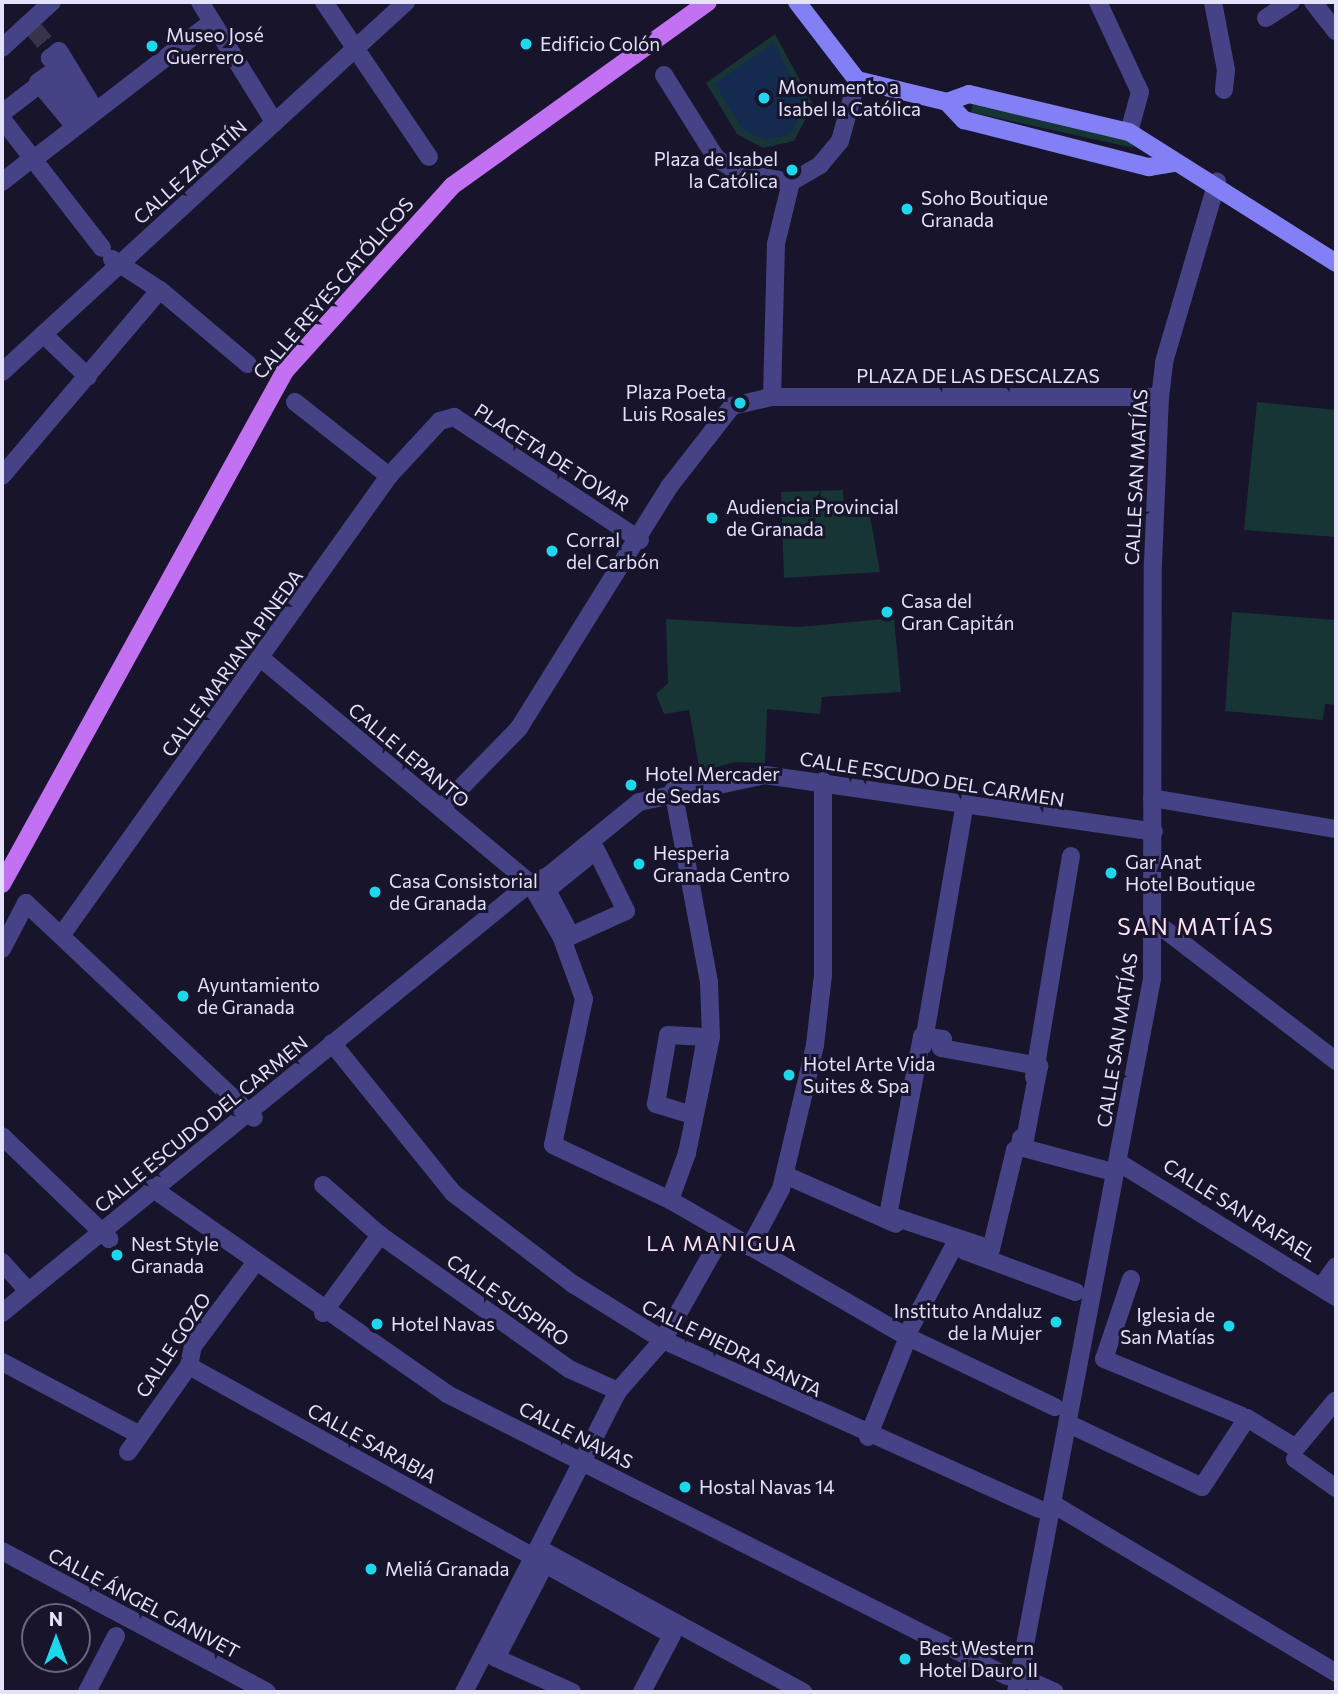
<!DOCTYPE html>
<html>
<head>
<meta charset="utf-8">
<style>
  body { margin:0 }
  #map { position:relative; width:1338px; height:1694px; overflow:hidden; background:#18142b; font-family:Commissioner,sans-serif }
  div>[style] { position:absolute }
  [style*='--x'] { left:calc(var(--x)*1px); top:calc(var(--y)*1px); width:calc(var(--w)*1px); rotate:calc(var(--a)*1deg) }
  .green>* { inset:0; background:#173534 }
  .water>* { inset:0; background:#142b4f }
  .pedestrian-tunnel>* { height:18px; margin-top:-9px; transform-origin:0; background:repeating-linear-gradient(90deg,#37334a 0 18px,transparent 0 27px) }
  .pedestrian>* { height:18px; margin:-9px; padding:0 9px; transform-origin:9px; border-radius:9px; background:#454386 }
  .minor>* { height:18px; margin:-9px; padding:0 9px; transform-origin:9px; border-radius:9px; background:#454386 }
  .tertiary>* { height:18px; margin:-9px; padding:0 9px; transform-origin:9px; border-radius:9px; background:#454386 }
  .secondary>* { height:18px; margin:-9px; padding:0 9px; transform-origin:9px; border-radius:9px; background:#8280f4 }
  .primary>* { height:18px; margin:-9px; padding:0 9px; transform-origin:9px; border-radius:9px; background:#c271f3 }
  .dots>* { width:19px; height:19px; translate:-50% -50%; box-sizing:border-box; border:4px solid #18142b; border-radius:50% }
  span { translate:-50% -50%; white-space:nowrap; text-align:center; line-height:1.15; -webkit-text-stroke:6px #18142b; paint-order:stroke }
  .poi-label { font-size:19px; color:#e4e1fc }
  .left { translate:0 -50%; text-align:left }
  .right { translate:-100% -50%; text-align:right }
  .street-label { font-size:19px; color:#e4e1fc }
  .neighbourhood-label { font-size:21px; color:#fde3f3; letter-spacing:2px }
  .quarter-label { font-size:23px; color:#fde3f3; letter-spacing:2px }
  .frame { position:absolute; inset:0; border:4px solid #e4e1fc; pointer-events:none }
  .north { position:absolute; left:21px; top:1603px; width:70px; height:70px; box-sizing:border-box; background:#18142b; border:2px solid #6a667f; border-radius:50%; rotate:0deg; font-size:19px; font-weight:700; line-height:28px; text-align:center; color:#e4e1fc }
  .north::after { content:''; display:block; margin:auto; width:24px; height:32px; background:#1dd8ec; clip-path:polygon(50% 0,100% 100%,50% 72%,0 100%) }
</style>
</head>
<body>
<div id="map">
  <div class="green">
    <i style="clip-path:polygon(775px 34px,813px 105px,794px 141px,763px 148px,737px 134px,706px 83px)"></i>
    <i style="clip-path:polygon(973px 103px,1130px 141px,1134px 148px,971px 112px)"></i>
    <i style="clip-path:polygon(1257px 402px,1336px 410px,1336px 537px,1244px 530px)"></i>
    <i style="clip-path:polygon(843px 490px,844px 516px,870px 516px,880px 572px,784px 578px,781px 492px)"></i>
    <i style="clip-path:polygon(1232px 612px,1336px 620px,1336px 705px,1325px 704px,1323px 720px,1225px 711px)"></i>
    <i style="clip-path:polygon(894px 618px,901px 692px,822px 697px,820px 714px,767px 709px,765px 763px,735px 762px,700px 772px,689px 710px,664px 714px,656px 694px,668px 683px,666px 619px,799px 627px)"></i>
  </div>
  <div class="water">
    <i style="clip-path:polygon(774px 42px,806px 106px,790px 135px,766px 140px,743px 130px,715px 84px)"></i>
  </div>
  <div class="pedestrian-tunnel">
    <i style="--x:33;--y:28;--w:35;--a:51"></i>
  </div>
  <div class="pedestrian">
    <i style="--x:200;--y:2;--w:142;--a:58.2"></i>
    <i style="--x:324;--y:2;--w:187;--a:55.9"></i>
    <i style="--x:1213;--y:2;--w:69;--a:79.2"></i>
    <i style="--x:1226;--y:70;--w:20;--a:96"></i>
    <i style="--x:1313;--y:2;--w:37;--a:52"></i>
    <i style="--x:1266;--y:18;--w:30;--a:-33"></i>
    <i style="--x:2;--y:48;--w:68;--a:-42.6"></i>
    <i style="--x:59;--y:51;--w:63;--a:58.6"></i>
    <i style="--x:92;--y:105;--w:27;--a:138"></i>
    <i style="--x:72;--y:123;--w:53;--a:-129.7"></i>
    <i style="--x:38;--y:82;--w:24;--a:-35"></i>
    <i style="--x:58;--y:68;--w:13;--a:-129"></i>
    <i style="--x:50;--y:58;--w:11;--a:-38"></i>
    <i style="--x:52;--y:75;--w:45;--a:51.3"></i>
    <i style="--x:664;--y:75;--w:98;--a:57.9"></i>
    <i style="--x:716;--y:158;--w:28;--a:32"></i>
    <i style="--x:740;--y:173;--w:52;--a:10"></i>
    <i style="--x:791;--y:182;--w:34;--a:-30"></i>
    <i style="--x:820;--y:165;--w:31;--a:-50"></i>
    <i style="--x:840;--y:141;--w:63;--a:-74.4"></i>
    <i style="--x:2;--y:113;--w:59;--a:-37.5"></i>
    <i style="--x:2;--y:119;--w:163;--a:52.2"></i>
    <i style="--x:34;--y:159;--w:225;--a:-37.6"></i>
    <i style="--x:2;--y:182;--w:39;--a:-38"></i>
    <i style="--x:791;--y:182;--w:64;--a:103.6"></i>
    <i style="--x:776;--y:244;--w:153;--a:91.5"></i>
    <i style="--x:772;--y:397;--w:388;--a:0"></i>
    <i style="--x:112;--y:259;--w:57;--a:32.9"></i>
    <i style="--x:160;--y:290;--w:115;--a:40.1"></i>
    <i style="--x:43;--y:334;--w:62;--a:43.7"></i>
    <i style="--x:2;--y:372;--w:548;--a:-42.48"></i>
    <i style="--x:295;--y:402;--w:120;--a:38.2"></i>
    <i style="--x:2;--y:476;--w:244;--a:-49.7"></i>
    <i style="--x:441;--y:808;--w:112;--a:-45.7"></i>
    <i style="--x:519;--y:728;--w:284;--a:-58.1"></i>
    <i style="--x:669;--y:487;--w:103;--a:-52.1"></i>
    <i style="--x:732;--y:406;--w:41;--a:-12.7"></i>
    <i style="--x:596;--y:850;--w:68;--a:63.8"></i>
    <i style="--x:626;--y:911;--w:60;--a:155.6"></i>
    <i style="--x:571;--y:936;--w:52;--a:-117.6"></i>
    <i style="--x:547;--y:890;--w:63;--a:-39.2"></i>
    <i style="--x:63;--y:933;--w:561;--a:-54.5"></i>
    <i style="--x:389;--y:476;--w:75;--a:-47.2"></i>
    <i style="--x:440;--y:421;--w:15;--a:-16"></i>
    <i style="--x:454;--y:417;--w:223;--a:33.5"></i>
    <i style="--x:2;--y:949;--w:52;--a:-62.4"></i>
    <i style="--x:26;--y:903;--w:313;--a:43.3"></i>
    <i style="--x:668;--y:1035;--w:38;--a:3"></i>
    <i style="--x:706;--y:1037;--w:79;--a:100.2"></i>
    <i style="--x:692;--y:1115;--w:38;--a:-163"></i>
    <i style="--x:656;--y:1104;--w:70;--a:-80.1"></i>
    <i style="--x:922;--y:1036;--w:21;--a:8"></i>
    <i style="--x:943;--y:1039;--w:9;--a:103"></i>
    <i style="--x:941;--y:1048;--w:100;--a:10.4"></i>
    <i style="--x:1039;--y:1066;--w:80;--a:100.8"></i>
    <i style="--x:1024;--y:1145;--w:10;--a:151"></i>
    <i style="--x:1015;--y:1150;--w:102;--a:103.6"></i>
    <i style="--x:991;--y:1249;--w:108;--a:-161.7"></i>
    <i style="--x:888;--y:1215;--w:182;--a:-79.2"></i>
    <i style="--x:332;--y:1043;--w:193;--a:51.1"></i>
    <i style="--x:453;--y:1193;--w:151;--a:37.2"></i>
    <i style="--x:573;--y:1284;--w:106;--a:31.9"></i>
    <i style="--x:663;--y:1340;--w:412;--a:24.2"></i>
    <i style="--x:923;--y:1046;--w:242;--a:-80.2"></i>
    <i style="--x:1034;--y:1077;--w:224;--a:-80.5"></i>
    <i style="--x:2;--y:1136;--w:149;--a:43.9"></i>
    <i style="--x:1021;--y:1138;--w:9;--a:96"></i>
    <i style="--x:1020;--y:1147;--w:88;--a:15.1"></i>
    <i style="--x:785;--y:1175;--w:121;--a:23.8"></i>
    <i style="--x:323;--y:1185;--w:76;--a:41.3"></i>
    <i style="--x:380;--y:1235;--w:232;--a:35.3"></i>
    <i style="--x:569;--y:1369;--w:54;--a:24.2"></i>
    <i style="--x:152;--y:1188;--w:360;--a:34.9"></i>
    <i style="--x:447;--y:1394;--w:627;--a:26.73"></i>
    <i style="--x:670;--y:1200;--w:50;--a:-70.1"></i>
    <i style="--x:687;--y:1153;--w:118;--a:-78.3"></i>
    <i style="--x:711;--y:1037;--w:55;--a:-92.1"></i>
    <i style="--x:709;--y:982;--w:195;--a:-100.6"></i>
    <i style="--x:750;--y:1247;--w:66;--a:-61.9"></i>
    <i style="--x:781;--y:1189;--w:148;--a:-76.7"></i>
    <i style="--x:815;--y:1045;--w:70;--a:-83.5"></i>
    <i style="--x:823;--y:975;--w:194;--a:-90"></i>
    <i style="--x:965;--y:1251;--w:118;--a:20.3"></i>
    <i style="--x:2;--y:1262;--w:39;--a:48"></i>
    <i style="--x:1131;--y:1279;--w:84;--a:108.6"></i>
    <i style="--x:1104;--y:1359;--w:149;--a:22.4"></i>
    <i style="--x:1322;--y:1286;--w:24;--a:-55"></i>
    <i style="--x:2;--y:1313;--w:681;--a:-39.16"></i>
    <i style="--x:530;--y:883;--w:61;--a:59.7"></i>
    <i style="--x:561;--y:936;--w:67;--a:69.9"></i>
    <i style="--x:584;--y:999;--w:149;--a:102"></i>
    <i style="--x:553;--y:1145;--w:129;--a:25.2"></i>
    <i style="--x:670;--y:1200;--w:272;--a:30"></i>
    <i style="--x:906;--y:1336;--w:165;--a:25.5"></i>
    <i style="--x:323;--y:1313;--w:97;--a:-53.8"></i>
    <i style="--x:906;--y:1336;--w:102;--a:-61.9"></i>
    <i style="--x:2;--y:1362;--w:154;--a:27.9"></i>
    <i style="--x:189;--y:1366;--w:394;--a:29"></i>
    <i style="--x:1069;--y:1424;--w:147;--a:25.3"></i>
    <i style="--x:1202;--y:1487;--w:82;--a:-56.9"></i>
    <i style="--x:1247;--y:1418;--w:57;--a:31.5"></i>
    <i style="--x:1296;--y:1448;--w:62;--a:-50.2"></i>
    <i style="--x:868;--y:1437;--w:108;--a:-68.2"></i>
    <i style="--x:128;--y:1452;--w:105;--a:-54.7"></i>
    <i style="--x:189;--y:1366;--w:20;--a:-79"></i>
    <i style="--x:193;--y:1346;--w:104;--a:-53.2"></i>
    <i style="--x:1295;--y:1459;--w:50;--a:35.3"></i>
    <i style="--x:538;--y:1548;--w:176;--a:-63"></i>
    <i style="--x:618;--y:1391;--w:68;--a:-48.6"></i>
    <i style="--x:663;--y:1340;--w:124;--a:-60.5"></i>
    <i style="--x:1019;--y:1676;--w:39;--a:24"></i>
    <i style="--x:87;--y:1692;--w:63;--a:-62.6"></i>
    <i style="--x:572;--y:1692;--w:83;--a:-155.9"></i>
    <i style="--x:496;--y:1658;--w:106;--a:-62.5"></i>
    <i style="--x:545;--y:1564;--w:145;--a:29.2"></i>
    <i style="--x:672;--y:1635;--w:64;--a:117.8"></i>
  </div>
  <div class="minor">
    <i style="--x:1098;--y:2;--w:99;--a:65"></i>
    <i style="--x:1140;--y:92;--w:41;--a:105.4"></i>
    <i style="--x:262;--y:659;--w:349;--a:39.9"></i>
    <i style="--x:530;--y:883;--w:19;--a:-21"></i>
    <i style="--x:548;--y:876;--w:117;--a:-39.1"></i>
    <i style="--x:639;--y:802;--w:129;--a:-12.1"></i>
    <i style="--x:765;--y:775;--w:393;--a:8.3"></i>
    <i style="--x:1152;--y:798;--w:187;--a:9.6"></i>
    <i style="--x:1155;--y:922;--w:228;--a:37.5"></i>
    <i style="--x:1118;--y:1162;--w:256;--a:31.8"></i>
    <i style="--x:1053;--y:1504;--w:330;--a:30.8"></i>
    <i style="--x:464;--y:1692;--w:162;--a:-62.8"></i>
    <i style="--x:538;--y:1548;--w:302;--a:28.5"></i>
  </div>
  <div class="tertiary">
    <i style="--x:2;--y:1551;--w:300;--a:28"></i>
    <i style="--x:1016;--y:1692;--w:726;--a:-79.2"></i>
    <i style="--x:1152;--y:979;--w:416;--a:-89.9"></i>
    <i style="--x:1153;--y:563;--w:166;--a:-87.6"></i>
    <i style="--x:1160;--y:397;--w:35;--a:-83"></i>
    <i style="--x:1164;--y:362;--w:188;--a:-73.6"></i>
  </div>
  <div class="secondary">
    <i style="--x:797;--y:2;--w:98;--a:52.4"></i>
    <i style="--x:857;--y:80;--w:93;--a:13.7"></i>
    <i style="--x:947;--y:102;--w:25;--a:47"></i>
    <i style="--x:964;--y:120;--w:191;--a:14.3"></i>
    <i style="--x:1149;--y:167;--w:26;--a:-9"></i>
    <i style="--x:947;--y:102;--w:23;--a:-20"></i>
    <i style="--x:969;--y:94;--w:164;--a:13.4"></i>
    <i style="--x:1129;--y:132;--w:245;--a:32.3"></i>
  </div>
  <div class="primary">
    <i style="--x:2;--y:884;--w:586;--a:-61.12"></i>
    <i style="--x:285;--y:371;--w:249;--a:-47.9"></i>
    <i style="--x:452;--y:186;--w:315;--a:-35.7"></i>
  </div>
  <div class="dots">
    <i style="left:526px;top:44px;background:#1dd8ec"></i>
    <i style="left:152px;top:46px;background:#1dd8ec"></i>
    <i style="left:764px;top:98px;background:#1dd8ec"></i>
    <i style="left:792px;top:170px;background:#1dd8ec"></i>
    <i style="left:907px;top:209px;background:#1dd8ec"></i>
    <i style="left:740px;top:403px;background:#1dd8ec"></i>
    <i style="left:712px;top:518px;background:#1dd8ec"></i>
    <i style="left:552px;top:551px;background:#1dd8ec"></i>
    <i style="left:887px;top:612px;background:#1dd8ec"></i>
    <i style="left:631px;top:785px;background:#1dd8ec"></i>
    <i style="left:639px;top:864px;background:#1dd8ec"></i>
    <i style="left:1111px;top:873px;background:#1dd8ec"></i>
    <i style="left:375px;top:892px;background:#1dd8ec"></i>
    <i style="left:183px;top:996px;background:#1dd8ec"></i>
    <i style="left:789px;top:1075px;background:#1dd8ec"></i>
    <i style="left:117px;top:1255px;background:#1dd8ec"></i>
    <i style="left:1056px;top:1322px;background:#1dd8ec"></i>
    <i style="left:377px;top:1324px;background:#1dd8ec"></i>
    <i style="left:1229px;top:1326px;background:#1dd8ec"></i>
    <i style="left:685px;top:1487px;background:#1dd8ec"></i>
    <i style="left:371px;top:1569px;background:#1dd8ec"></i>
    <i style="left:905px;top:1659px;background:#1dd8ec"></i>
  </div>
  <div class="poi-label">
    <span class="left" style="left:166px;top:46px">Museo José<br>Guerrero</span>
    <span class="left" style="left:540px;top:44px">Edificio Colón</span>
    <span class="left" style="left:778px;top:98px">Monumento a<br>Isabel la Católica</span>
    <span class="right" style="left:778px;top:170px">Plaza de Isabel<br>la Católica</span>
    <span class="left" style="left:921px;top:209px">Soho Boutique<br>Granada</span>
    <span class="right" style="left:726px;top:403px">Plaza Poeta<br>Luis Rosales</span>
    <span class="left" style="left:726px;top:518px">Audiencia Provincial<br>de Granada</span>
    <span class="left" style="left:566px;top:551px">Corral<br>del Carbón</span>
    <span class="left" style="left:901px;top:612px">Casa del<br>Gran Capitán</span>
    <span class="left" style="left:645px;top:785px">Hotel Mercader<br>de Sedas</span>
    <span class="left" style="left:653px;top:864px">Hesperia<br>Granada Centro</span>
    <span class="left" style="left:1125px;top:873px">Gar Anat<br>Hotel Boutique</span>
    <span class="left" style="left:389px;top:892px">Casa Consistorial<br>de Granada</span>
    <span class="left" style="left:197px;top:996px">Ayuntamiento<br>de Granada</span>
    <span class="left" style="left:803px;top:1075px">Hotel Arte Vida<br>Suites &amp; Spa</span>
    <span class="left" style="left:131px;top:1255px">Nest Style<br>Granada</span>
    <span class="right" style="left:1042px;top:1322px">Instituto Andaluz<br>de la Mujer</span>
    <span class="right" style="left:1215px;top:1326px">Iglesia de<br>San Matías</span>
    <span class="left" style="left:391px;top:1324px">Hotel Navas</span>
    <span class="left" style="left:699px;top:1487px">Hostal Navas 14</span>
    <span class="left" style="left:385px;top:1569px">Meliá Granada</span>
    <span class="left" style="left:919px;top:1659px">Best Western<br>Hotel Dauro II</span>
  </div>
  <div class="street-label">
    <span style="left:190px;top:172px;rotate:-42deg">CALLE ZACATÍN</span>
    <span style="left:333px;top:288px;rotate:-49deg">CALLE REYES CATÓLICOS</span>
    <span style="left:978px;top:376px">PLAZA DE LAS DESCALZAS</span>
    <span style="left:552px;top:457px;rotate:33deg">PLACETA DE TOVAR</span>
    <span style="left:1136px;top:477px;rotate:-87deg">CALLE SAN MATÍAS</span>
    <span style="left:232px;top:663px;rotate:-54deg">CALLE MARIANA PINEDA</span>
    <span style="left:409px;top:755px;rotate:40deg">CALLE LEPANTO</span>
    <span style="left:932px;top:779px;rotate:9deg">CALLE ESCUDO DEL CARMEN</span>
    <span style="left:1117px;top:1040px;rotate:-81deg">CALLE SAN MATÍAS</span>
    <span style="left:201px;top:1124px;rotate:-39deg">CALLE ESCUDO DEL CARMEN</span>
    <span style="left:1240px;top:1210px;rotate:32deg">CALLE SAN RAFAEL</span>
    <span style="left:508px;top:1300px;rotate:35deg">CALLE SUSPIRO</span>
    <span style="left:173px;top:1345px;rotate:-57deg">CALLE GOZO</span>
    <span style="left:732px;top:1348px;rotate:26deg">CALLE PIEDRA SANTA</span>
    <span style="left:576px;top:1435px;rotate:27deg">CALLE NAVAS</span>
    <span style="left:372px;top:1443px;rotate:29deg">CALLE SARABIA</span>
    <span style="left:144px;top:1603px;rotate:28deg">CALLE ÁNGEL GANIVET</span>
  </div>
  <div class="neighbourhood-label">
    <span style="left:722px;top:1243px">LA MANIGUA</span>
  </div>
  <div class="quarter-label">
    <span style="left:1196px;top:926px">SAN MATÍAS</span>
  </div>
  <div class="frame"></div>
  <div class="north">N</div>
</div>
</body>
</html>
